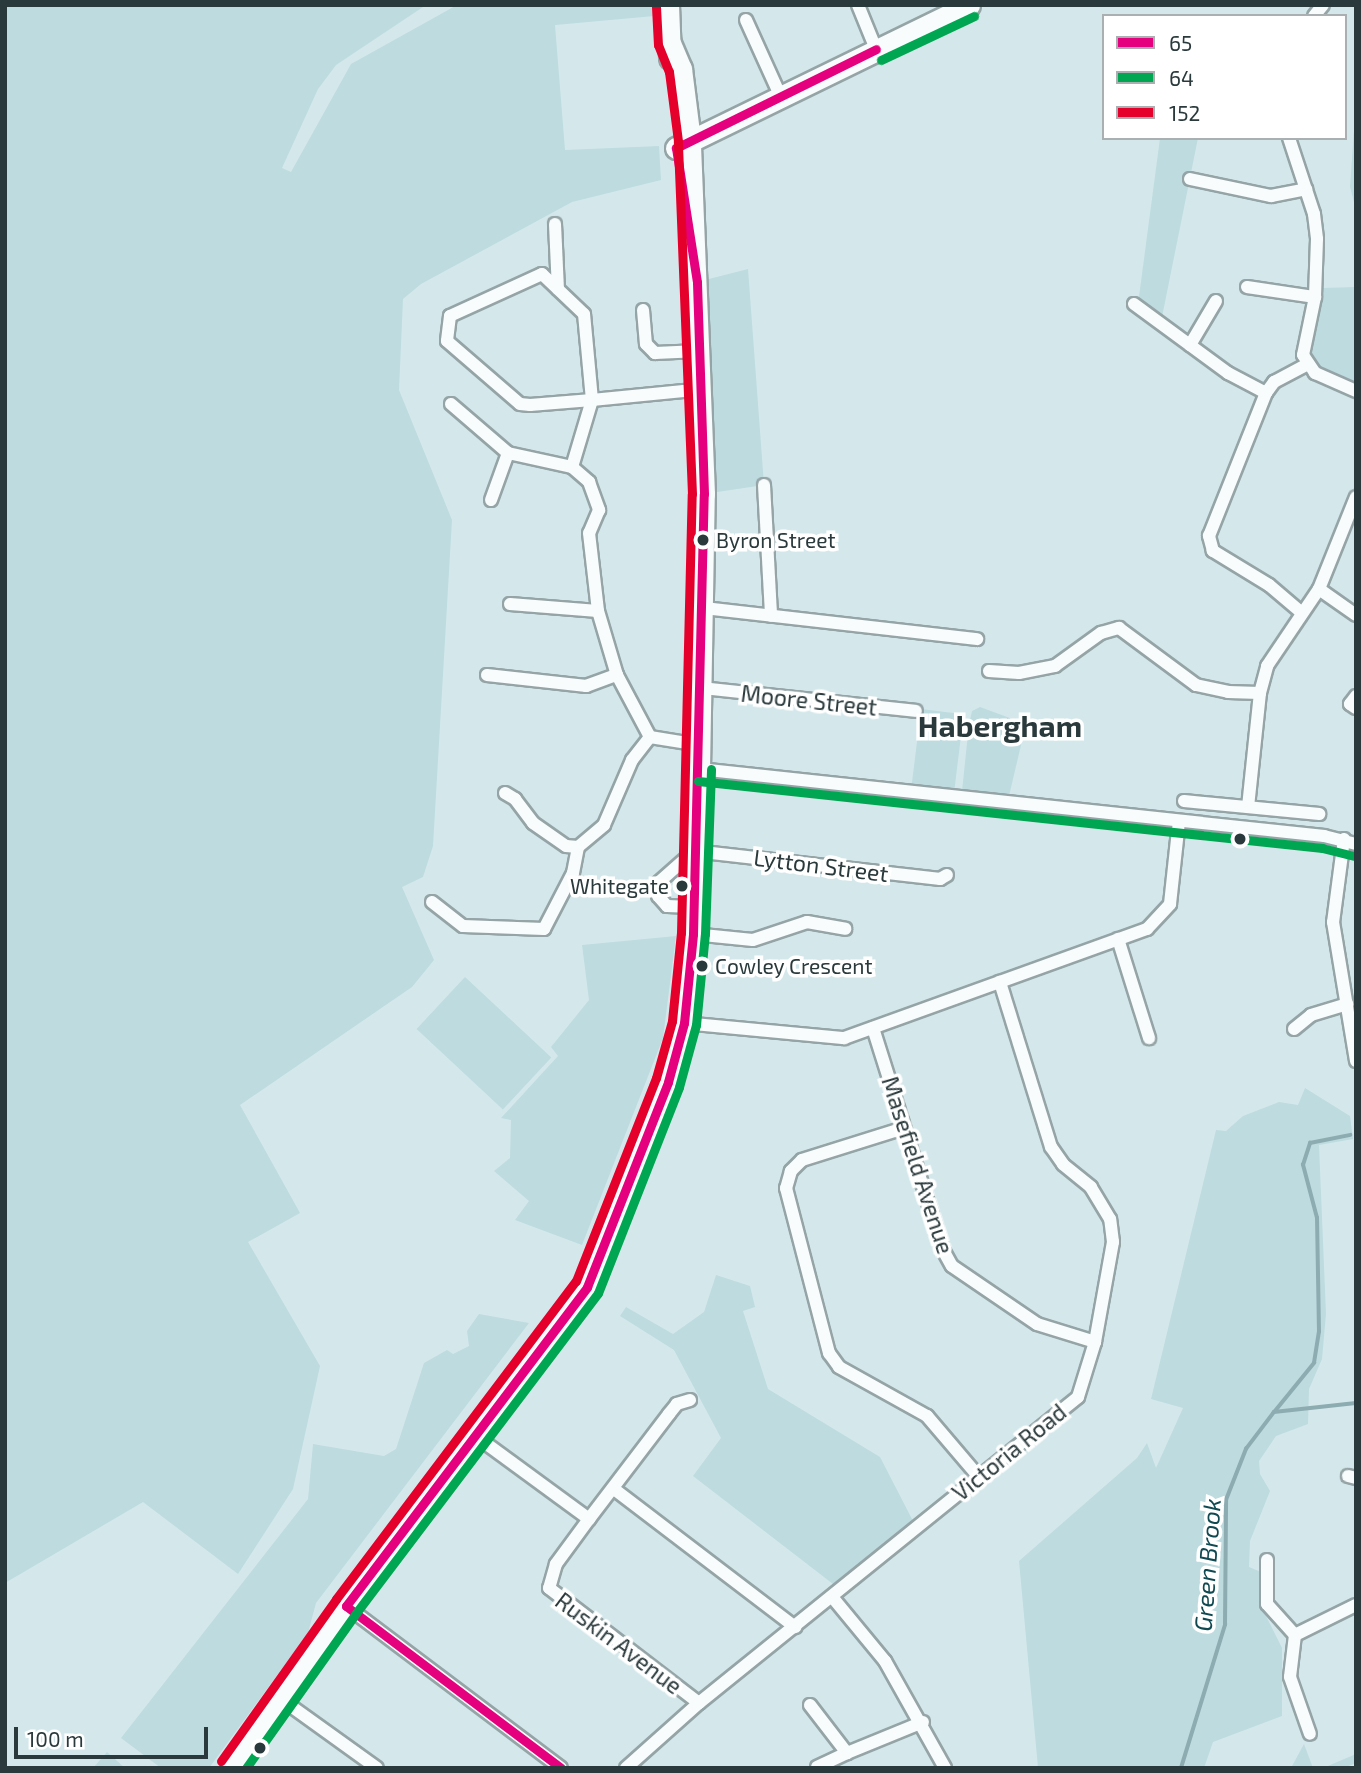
<!DOCTYPE html>
<html>
<head>
<meta charset="utf-8">
<style>
  body { margin:0 }
  #map { position:relative; width:1361px; height:1773px; overflow:hidden; background:#d4e8eb; font-family:"Exo 2",sans-serif }
  div>[style] { position:absolute }
  [style*='--x'] { left:calc(var(--x)*1px); top:calc(var(--y)*1px); width:calc(var(--w)*1px); rotate:calc(var(--a)*1deg) }
  .green>* { inset:0; background:#bedbdf; transform-origin:0 0 }
  .stream>* { height:3.5px; margin:-1.75px; padding:0 1.75px; transform-origin:1.75px; border-radius:1.75px; background:#8dacb2 }
  .roads { filter:drop-shadow(2px 0 #95a4a6) drop-shadow(-2px 0 #95a4a6) drop-shadow(0 2px #95a4a6) drop-shadow(0 -2px #95a4a6) }
  .minor>* { height:12px; margin:-6px; padding:0 6px; transform-origin:6px; border-radius:6px; background:#f9fcfc }
  .primary>* { height:21px; margin:-10.5px; padding:0 10.5px; transform-origin:10.5px; border-radius:10.5px; background:#f9fcfc }
  .bus-1>* { height:9px; margin:-4.5px; padding:0 4.5px; transform-origin:4.5px; border-radius:4.5px; background:#e5007d }
  .bus-2>* { height:9px; margin:-4.5px; padding:0 4.5px; transform-origin:4.5px; border-radius:4.5px; background:#00a651 }
  .bus-3>* { height:9px; margin:-4.5px; padding:0 4.5px; transform-origin:4.5px; border-radius:4.5px; background:#e4002b }
  .dots>* { width:19px; height:19px; translate:-50% -50%; box-sizing:border-box; border:4px solid #fff; border-radius:50% }
  span { translate:-50% -50%; white-space:nowrap; text-align:center; line-height:1.15; -webkit-text-stroke:7px #fff; paint-order:stroke }
  .bus-label { font-size:21px; color:#2a393b }
  .left { translate:0 -50%; text-align:left }
  .right { translate:-100% -50%; text-align:right }
  .street-label { font-size:23px; color:#2a393b }
  .water-label { font-size:24px; color:#104951; font-style:italic }
  .district-label { font-size:30px; color:#2a393b; font-weight:700 }
  .frame { position:absolute; inset:0; border:7px solid #2a393b; pointer-events:none }
  .legend { position:absolute; left:1102px; top:14px; width:245px; height:126px; box-sizing:border-box; background:#fff; border:2px solid #aab0b1; margin:0; padding:9px 12px; list-style:none; font-size:21px; color:#2a393b }
  .legend li { display:flex; align-items:center; gap:14px; height:35px }
  .legend b { width:35px; border:2px solid #aab0b1 }
  .scale { position:absolute; left:14px; top:1727px; width:194px; height:32px; box-sizing:border-box; border:4px solid #2a393b; border-top:0; padding-left:9px; font-size:21px; line-height:24px; white-space:nowrap; color:#2a393b; -webkit-text-stroke:5px #fff; paint-order:stroke }
</style>
</head>
<body>
<div id="map">
  <div class="green">
    <i style="clip-path:polygon(5px 5px,426px 5px,336px 65px,318px 89px,282px 168px,291px 172px,351px 64px,457px 5px,653px 5px,654px 16px,555px 25px,565px 150px,659px 146px,661px 180px,572px 202px,421px 284px,403px 299px,399px 390px,452px 520px,433px 846px,423px 877px,402px 887px,434px 960px,412px 987px,240px 1105px,300px 1213px,248px 1242px,320px 1366px,293px 1489px,238px 1574px,143px 1502px,5px 1583px)"></i>
    <i style="clip-path:polygon(1356px 100px,1356px 210px,1350px 187px)"></i>
    <i style="clip-path:polygon(1160px 138px,1198px 138px,1162px 317px,1138px 304px)"></i>
    <i style="clip-path:polygon(748px 269px,764px 485px,704px 494px,697px 282px)"></i>
    <i style="clip-path:polygon(1356px 287px,1356px 390px,1326px 381px,1308px 351px,1321px 288px)"></i>
    <i style="clip-path:polygon(980px 707px,1026px 724px,1009px 796px,962px 791px,969px 724px,972px 711px)"></i>
    <i style="left:921px;top:709px;width:43px;height:76px;rotate:7deg"></i>
    <i style="clip-path:polygon(676px 936px,663px 1038px,582px 1245px,515px 1220px,529px 1201px,494px 1171px,510px 1158px,511px 1120px,501px 1118px,558px 1056px,551px 1047px,589px 1000px,582px 945px)"></i>
    <i style="left:465px;top:977px;width:118px;height:71px;rotate:43deg"></i>
    <i style="clip-path:polygon(1305px 1088px,1350px 1116px,1353px 1139px,1319px 1145px,1326px 1314px,1322px 1359px,1309px 1389px,1308px 1424px,1276px 1436px,1259px 1461px,1260px 1474px,1270px 1491px,1250px 1541px,1249px 1567px,1261px 1572px,1261px 1606px,1282px 1648px,1282px 1716px,1213px 1742px,1204px 1768px,1038px 1768px,1019px 1561px,1137px 1458px,1147px 1443px,1156px 1468px,1183px 1408px,1151px 1399px,1216px 1130px,1226px 1131px,1243px 1116px,1279px 1102px,1298px 1105px)"></i>
    <i style="clip-path:polygon(716px 1275px,750px 1286px,755px 1307px,743px 1311px,768px 1389px,880px 1457px,913px 1521px,833px 1584px,693px 1476px,721px 1438px,674px 1350px,620px 1316px,626px 1307px,673px 1334px,704px 1312px)"></i>
    <i style="clip-path:polygon(479px 1314px,529px 1323px,316px 1603px,308px 1633px,209px 1768px,161px 1768px,121px 1738px,308px 1499px,313px 1444px,384px 1456px,396px 1449px,424px 1363px,447px 1350px,453px 1354px,469px 1346px,467px 1331px)"></i>
    <i style="clip-path:polygon(1304px 1744px,1313px 1768px,1292px 1768px,1292px 1766px)"></i>
    <i style="clip-path:polygon(107px 1752px,125px 1768px,93px 1768px)"></i>
    <i style="clip-path:polygon(1356px 1754px,1356px 1763px,1344px 1768px,1323px 1768px)"></i>
  </div>
  <div class="stream">
    <i style="--x:1275;--y:1411;--w:62;--a:-50.9"></i>
    <i style="--x:1314;--y:1363;--w:31;--a:-81"></i>
    <i style="--x:1319;--y:1332;--w:114;--a:-91"></i>
    <i style="--x:1317;--y:1218;--w:55;--a:-104.8"></i>
    <i style="--x:1303;--y:1165;--w:23;--a:-72"></i>
    <i style="--x:1310;--y:1143;--w:41;--a:-11.3"></i>
    <i style="--x:1181;--y:1768;--w:150;--a:-72.9"></i>
    <i style="--x:1225;--y:1625;--w:125;--a:-89.5"></i>
    <i style="--x:1226;--y:1500;--w:55;--a:-68.6"></i>
    <i style="--x:1246;--y:1449;--w:46;--a:-52.9"></i>
    <i style="--x:1274;--y:1412;--w:82;--a:-6.3"></i>
  </div>
  <div class="roads">
    <div class="minor">
      <i style="--x:858;--y:5;--w:48;--a:67.8"></i>
      <i style="--x:1314;--y:16;--w:14;--a:-51"></i>
      <i style="--x:746;--y:20;--w:82;--a:65.6"></i>
      <i style="--x:1289;--y:138;--w:80;--a:71.8"></i>
      <i style="--x:1314;--y:214;--w:25;--a:83"></i>
      <i style="--x:1317;--y:239;--w:58;--a:92"></i>
      <i style="--x:1315;--y:297;--w:59;--a:101.7"></i>
      <i style="--x:1303;--y:355;--w:22;--a:56"></i>
      <i style="--x:1315;--y:373;--w:45;--a:23.7"></i>
      <i style="--x:1190;--y:179;--w:83;--a:11.9"></i>
      <i style="--x:1271;--y:196;--w:36;--a:-11"></i>
      <i style="--x:555;--y:224;--w:65;--a:87.4"></i>
      <i style="--x:1247;--y:287;--w:69;--a:8.4"></i>
      <i style="--x:1134;--y:304;--w:117;--a:36.3"></i>
      <i style="--x:1228;--y:373;--w:43;--a:27.8"></i>
      <i style="--x:643;--y:310;--w:34;--a:85"></i>
      <i style="--x:646;--y:344;--w:13;--a:45"></i>
      <i style="--x:655;--y:353;--w:44;--a:-2.6"></i>
      <i style="--x:1190;--y:345;--w:51;--a:-59.4"></i>
      <i style="--x:451;--y:404;--w:75;--a:40.7"></i>
      <i style="--x:508;--y:453;--w:66;--a:12.3"></i>
      <i style="--x:572;--y:467;--w:23;--a:41"></i>
      <i style="--x:589;--y:482;--w:30;--a:70"></i>
      <i style="--x:599;--y:510;--w:25;--a:113"></i>
      <i style="--x:589;--y:533;--w:79;--a:83.4"></i>
      <i style="--x:598;--y:611;--w:67;--a:73.5"></i>
      <i style="--x:617;--y:675;--w:70;--a:62"></i>
      <i style="--x:650;--y:737;--w:51;--a:9.1"></i>
      <i style="--x:572;--y:467;--w:70;--a:-73.4"></i>
      <i style="--x:592;--y:400;--w:86;--a:-95.3"></i>
      <i style="--x:584;--y:314;--w:58;--a:-136.4"></i>
      <i style="--x:542;--y:274;--w:101;--a:155.5"></i>
      <i style="--x:450;--y:316;--w:25;--a:97"></i>
      <i style="--x:447;--y:341;--w:96;--a:40.8"></i>
      <i style="--x:520;--y:404;--w:10;--a:6"></i>
      <i style="--x:530;--y:405;--w:62;--a:-4.6"></i>
      <i style="--x:592;--y:400;--w:92;--a:-5.6"></i>
      <i style="--x:684;--y:391;--w:16;--a:-7"></i>
      <i style="--x:764;--y:485;--w:131;--a:86.9"></i>
      <i style="--x:491;--y:500;--w:50;--a:-70.1"></i>
      <i style="--x:1319;--y:589;--w:45;--a:35.1"></i>
      <i style="--x:510;--y:604;--w:88;--a:4.5"></i>
      <i style="--x:704;--y:608;--w:275;--a:6.5"></i>
      <i style="--x:1302;--y:613;--w:43;--a:-139.7"></i>
      <i style="--x:1269;--y:585;--w:66;--a:-148.7"></i>
      <i style="--x:1213;--y:551;--w:16;--a:-105"></i>
      <i style="--x:1209;--y:536;--w:154;--a:-68.3"></i>
      <i style="--x:1266;--y:393;--w:14;--a:-54"></i>
      <i style="--x:1274;--y:382;--w:36;--a:-28"></i>
      <i style="--x:989;--y:671;--w:30;--a:4"></i>
      <i style="--x:1019;--y:673;--w:37;--a:-11"></i>
      <i style="--x:1055;--y:666;--w:57;--a:-35.7"></i>
      <i style="--x:1101;--y:633;--w:19;--a:-16"></i>
      <i style="--x:1119;--y:628;--w:96;--a:36.5"></i>
      <i style="--x:1196;--y:685;--w:33;--a:12"></i>
      <i style="--x:1228;--y:692;--w:32;--a:2"></i>
      <i style="--x:487;--y:675;--w:100;--a:6.3"></i>
      <i style="--x:586;--y:686;--w:33;--a:-20"></i>
      <i style="--x:702;--y:688;--w:215;--a:6.1"></i>
      <i style="--x:1356;--y:696;--w:10;--a:127"></i>
      <i style="--x:1350;--y:704;--w:7;--a:34"></i>
      <i style="--x:699;--y:769;--w:629;--a:6.12"></i>
      <i style="--x:1324;--y:836;--w:33;--a:14"></i>
      <i style="--x:505;--y:793;--w:12;--a:31"></i>
      <i style="--x:515;--y:799;--w:30;--a:53"></i>
      <i style="--x:533;--y:823;--w:40;--a:34.9"></i>
      <i style="--x:566;--y:846;--w:12;--a:5"></i>
      <i style="--x:1184;--y:801;--w:136;--a:5.5"></i>
      <i style="--x:1248;--y:807;--w:115;--a:-84"></i>
      <i style="--x:1260;--y:693;--w:28;--a:-75"></i>
      <i style="--x:1267;--y:666;--w:93;--a:-56"></i>
      <i style="--x:1319;--y:589;--w:99;--a:-68.1"></i>
      <i style="--x:1344;--y:839;--w:84;--a:97.5"></i>
      <i style="--x:1333;--y:922;--w:141;--a:80.6"></i>
      <i style="--x:578;--y:847;--w:34;--a:-40"></i>
      <i style="--x:604;--y:825;--w:71;--a:-66.7"></i>
      <i style="--x:632;--y:760;--w:29;--a:-52"></i>
      <i style="--x:432;--y:902;--w:39;--a:38"></i>
      <i style="--x:463;--y:926;--w:81;--a:2.1"></i>
      <i style="--x:544;--y:929;--w:63;--a:-62.6"></i>
      <i style="--x:573;--y:873;--w:26;--a:-79"></i>
      <i style="--x:693;--y:907;--w:26;--a:-178"></i>
      <i style="--x:667;--y:906;--w:13;--a:-132"></i>
      <i style="--x:658;--y:896;--w:13;--a:-90"></i>
      <i style="--x:658;--y:883;--w:48;--a:-41.6"></i>
      <i style="--x:694;--y:851;--w:248;--a:6.5"></i>
      <i style="--x:940;--y:879;--w:8;--a:-30"></i>
      <i style="--x:693;--y:934;--w:60;--a:5.7"></i>
      <i style="--x:753;--y:940;--w:57;--a:-18.4"></i>
      <i style="--x:807;--y:922;--w:39;--a:10"></i>
      <i style="--x:1118;--y:939;--w:104;--a:72.6"></i>
      <i style="--x:684;--y:1023;--w:161;--a:5.4"></i>
      <i style="--x:844;--y:1038;--w:322;--a:-19.8"></i>
      <i style="--x:1147;--y:929;--w:34;--a:-47"></i>
      <i style="--x:1170;--y:904;--w:83;--a:-83.8"></i>
      <i style="--x:873;--y:1028;--w:233;--a:72.5"></i>
      <i style="--x:943;--y:1250;--w:18;--a:61"></i>
      <i style="--x:952;--y:1266;--w:103;--a:34.3"></i>
      <i style="--x:1037;--y:1324;--w:61;--a:17.2"></i>
      <i style="--x:1294;--y:1029;--w:22;--a:-39"></i>
      <i style="--x:1311;--y:1015;--w:38;--a:-17"></i>
      <i style="--x:904;--y:1128;--w:107;--a:162.6"></i>
      <i style="--x:802;--y:1160;--w:16;--a:135"></i>
      <i style="--x:791;--y:1171;--w:18;--a:106"></i>
      <i style="--x:786;--y:1188;--w:171;--a:75.4"></i>
      <i style="--x:829;--y:1353;--w:17;--a:54"></i>
      <i style="--x:839;--y:1367;--w:101;--a:29.1"></i>
      <i style="--x:927;--y:1416;--w:79;--a:49.6"></i>
      <i style="--x:690;--y:1400;--w:14;--a:163"></i>
      <i style="--x:677;--y:1404;--w:13;--a:129"></i>
      <i style="--x:669;--y:1414;--w:132;--a:127.3"></i>
      <i style="--x:589;--y:1519;--w:56;--a:126.3"></i>
      <i style="--x:556;--y:1564;--w:25;--a:106"></i>
      <i style="--x:549;--y:1588;--w:189;--a:37.5"></i>
      <i style="--x:477;--y:1437;--w:139;--a:36.2"></i>
      <i style="--x:1348;--y:1476;--w:8;--a:14"></i>
      <i style="--x:614;--y:1489;--w:228;--a:37.3"></i>
      <i style="--x:1267;--y:1560;--w:44;--a:90"></i>
      <i style="--x:1267;--y:1604;--w:42;--a:47.9"></i>
      <i style="--x:1295;--y:1635;--w:68;--a:-26.2"></i>
      <i style="--x:833;--y:1598;--w:82;--a:50.5"></i>
      <i style="--x:885;--y:1661;--w:123;--a:60.7"></i>
      <i style="--x:346;--y:1606;--w:269;--a:37"></i>
      <i style="--x:1295;--y:1635;--w:42;--a:96.8"></i>
      <i style="--x:1290;--y:1677;--w:60;--a:70.7"></i>
      <i style="--x:281;--y:1699;--w:118;--a:35.7"></i>
      <i style="--x:810;--y:1705;--w:61;--a:52.4"></i>
      <i style="--x:847;--y:1753;--w:82;--a:-22.2"></i>
      <i style="--x:817;--y:1767;--w:33;--a:-25"></i>
      <i style="--x:626;--y:1768;--w:98;--a:-41.7"></i>
      <i style="--x:699;--y:1703;--w:487;--a:-38.9"></i>
      <i style="--x:1078;--y:1397;--w:58;--a:-72.8"></i>
      <i style="--x:1095;--y:1342;--w:102;--a:-79.8"></i>
      <i style="--x:1113;--y:1242;--w:23;--a:-97"></i>
      <i style="--x:1110;--y:1219;--w:37;--a:-121"></i>
      <i style="--x:1091;--y:1187;--w:36;--a:-141"></i>
      <i style="--x:1063;--y:1164;--w:21;--a:-125"></i>
      <i style="--x:1051;--y:1147;--w:173;--a:-107.2"></i>
    </div>
    <div class="primary">
      <i style="--x:668;--y:5;--w:53;--a:87.8"></i>
      <i style="--x:676;--y:148;--w:326;--a:-26"></i>
      <i style="--x:231;--y:1768;--w:199;--a:-54.6"></i>
      <i style="--x:346;--y:1606;--w:400;--a:-52.9"></i>
      <i style="--x:587;--y:1287;--w:220;--a:-68.4"></i>
      <i style="--x:668;--y:1082;--w:61;--a:-74.8"></i>
      <i style="--x:684;--y:1023;--w:89;--a:-84.2"></i>
      <i style="--x:693;--y:934;--w:165;--a:-87.9"></i>
      <i style="--x:699;--y:769;--w:275;--a:-89"></i>
      <i style="--x:704;--y:494;--w:354;--a:-92.3"></i>
      <i style="--x:690;--y:140;--w:72;--a:-97.2"></i>
      <i style="--x:681;--y:69;--w:28;--a:-113"></i>
    </div>
  </div>
  <div class="bus-1">
    <i style="--x:346;--y:1606;--w:400;--a:-52.9"></i>
    <i style="--x:587;--y:1287;--w:220;--a:-68.4"></i>
    <i style="--x:668;--y:1082;--w:61;--a:-74.8"></i>
    <i style="--x:684;--y:1023;--w:89;--a:-84.2"></i>
    <i style="--x:693;--y:934;--w:440;--a:-88.6"></i>
    <i style="--x:704;--y:494;--w:212;--a:-91.9"></i>
    <i style="--x:697;--y:282;--w:136;--a:-98.9"></i>
    <i style="--x:676;--y:148;--w:223;--a:-26.3"></i>
    <i style="--x:346;--y:1606;--w:269;--a:37"></i>
  </div>
  <div class="bus-2">
    <i style="--x:881;--y:60;--w:103;--a:-25.3"></i>
    <i style="--x:698;--y:781;--w:628;--a:6.13"></i>
    <i style="--x:1322;--y:848;--w:32;--a:14"></i>
    <i style="--x:246;--y:1768;--w:190;--a:-54.6"></i>
    <i style="--x:356;--y:1613;--w:401;--a:-52.9"></i>
    <i style="--x:598;--y:1293;--w:221;--a:-68.5"></i>
    <i style="--x:679;--y:1087;--w:64;--a:-74.7"></i>
    <i style="--x:696;--y:1025;--w:91;--a:-84.4"></i>
    <i style="--x:705;--y:934;--w:165;--a:-87.9"></i>
  </div>
  <div class="bus-3">
    <i style="--x:221;--y:1761;--w:199;--a:-54.6"></i>
    <i style="--x:336;--y:1599;--w:398;--a:-53"></i>
    <i style="--x:576;--y:1281;--w:218;--a:-68.5"></i>
    <i style="--x:656;--y:1078;--w:59;--a:-74.3"></i>
    <i style="--x:672;--y:1021;--w:88;--a:-84.2"></i>
    <i style="--x:681;--y:933;--w:439;--a:-88.6"></i>
    <i style="--x:692;--y:494;--w:353;--a:-92.3"></i>
    <i style="--x:678;--y:141;--w:70;--a:-97.4"></i>
    <i style="--x:669;--y:72;--w:29;--a:-112"></i>
    <i style="--x:658;--y:45;--w:39;--a:-93"></i>
  </div>
  <div class="dots">
    <i style="left:703px;top:540px;background:#2a393b"></i>
    <i style="left:1240px;top:839px;background:#2a393b"></i>
    <i style="left:682px;top:886px;background:#2a393b"></i>
    <i style="left:702px;top:966px;background:#2a393b"></i>
    <i style="left:260px;top:1748px;background:#2a393b"></i>
  </div>
  <div class="bus-label">
    <span class="left" style="left:716px;top:540px">Byron Street</span>
    <span class="right" style="left:669px;top:886px">Whitegate</span>
    <span class="left" style="left:715px;top:966px">Cowley Crescent</span>
  </div>
  <div class="street-label">
    <span style="left:809px;top:700px;rotate:6deg">Moore Street</span>
    <span style="left:821px;top:865px;rotate:7deg">Lytton Street</span>
    <span style="left:918px;top:1165px;rotate:72deg">Masefield Avenue</span>
    <span style="left:1009px;top:1452px;rotate:-39deg">Victoria Road</span>
    <span style="left:619px;top:1643px;rotate:37deg">Ruskin Avenue</span>
  </div>
  <div class="water-label">
    <span style="left:1207px;top:1565px;rotate:-86deg">Green Brook</span>
  </div>
  <div class="district-label">
    <span style="left:1000px;top:725px">Habergham</span>
  </div>
  <div class="frame"></div>
  <ul class="legend">
  <li><b style="height:9px;background:#e5007d"></b>65</li>
  <li><b style="height:9px;background:#00a651"></b>64</li>
  <li><b style="height:9px;background:#e4002b"></b>152</li>
  </ul>
  <div class="scale">100 m</div>
</div>
</body>
</html>
